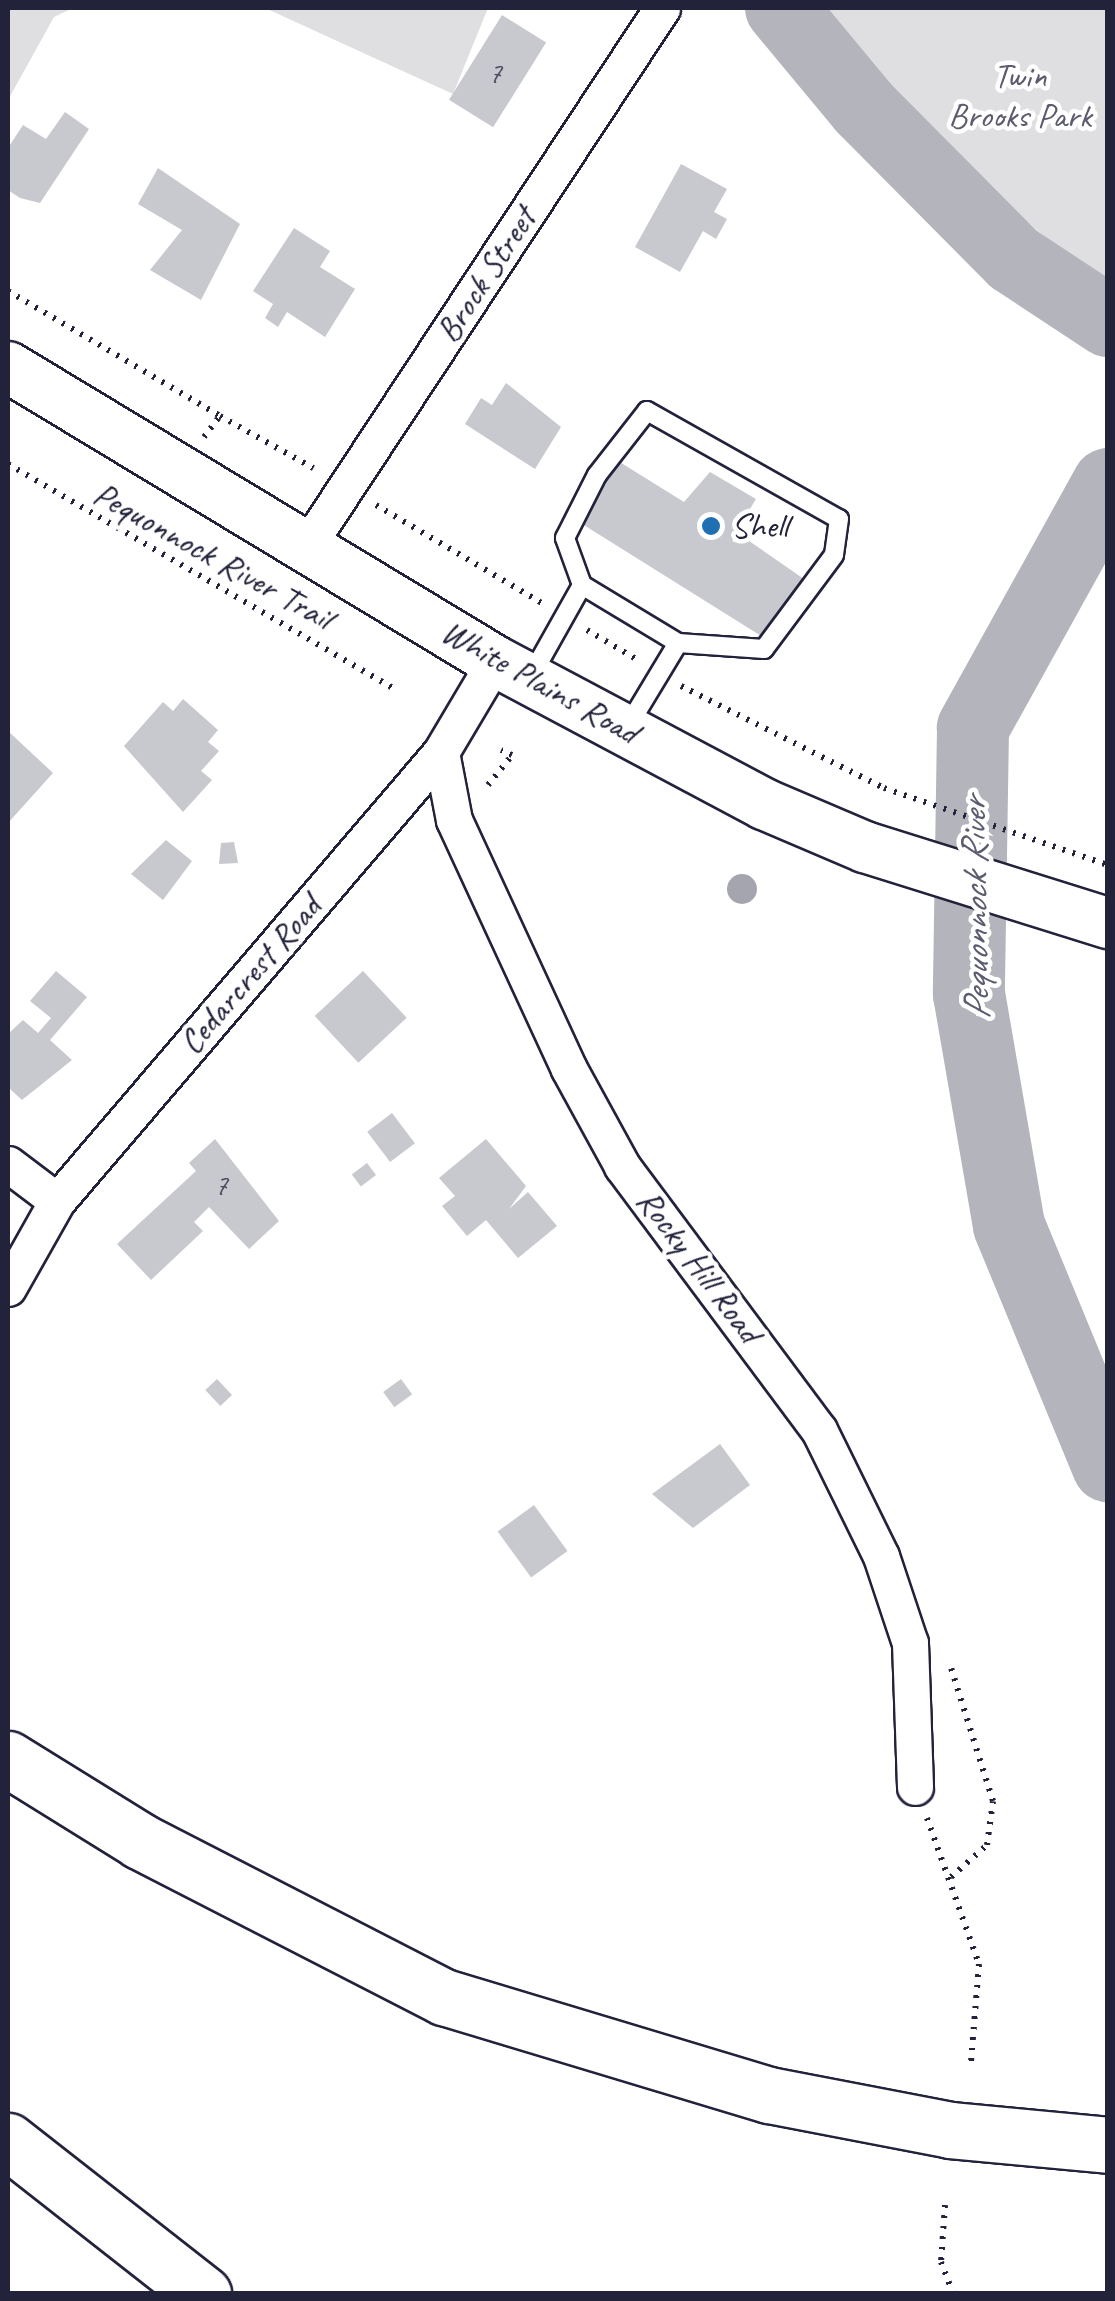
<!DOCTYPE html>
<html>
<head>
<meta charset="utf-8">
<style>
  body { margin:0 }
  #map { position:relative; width:1115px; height:2301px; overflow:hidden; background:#fff; font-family:Caveat,sans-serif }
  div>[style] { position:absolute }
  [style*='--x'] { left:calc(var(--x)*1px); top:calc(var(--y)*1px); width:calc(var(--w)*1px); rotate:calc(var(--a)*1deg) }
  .green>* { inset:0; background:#dfdfe2 }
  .river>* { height:72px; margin:-36px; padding:0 36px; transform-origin:36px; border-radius:36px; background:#b4b4bc }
  .building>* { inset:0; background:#c8c8cf; transform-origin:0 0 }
  .path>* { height:6px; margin-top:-3px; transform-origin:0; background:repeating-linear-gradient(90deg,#22223b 0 2.5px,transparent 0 10.5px) }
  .roads { filter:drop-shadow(2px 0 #22223b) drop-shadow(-2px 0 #22223b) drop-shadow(0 2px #22223b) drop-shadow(0 -2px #22223b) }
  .service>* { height:18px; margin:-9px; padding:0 9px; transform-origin:9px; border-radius:9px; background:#fff }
  .minor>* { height:35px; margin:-17.5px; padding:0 17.5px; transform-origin:17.5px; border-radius:17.5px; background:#fff }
  .secondary>* { height:50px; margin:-25px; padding:0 25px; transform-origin:25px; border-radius:25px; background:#fff }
  .motorway>* { height:55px; margin:-27.5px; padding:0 27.5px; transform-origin:27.5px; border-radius:27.5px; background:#fff }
  .trees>* { width:30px; height:30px; margin:-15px; border-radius:50%; background:#a5a5af }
  .dots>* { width:28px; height:28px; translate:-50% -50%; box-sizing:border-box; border:5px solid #fff; border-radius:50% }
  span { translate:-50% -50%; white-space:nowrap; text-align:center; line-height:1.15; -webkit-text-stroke:9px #fff; paint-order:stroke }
  .number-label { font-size:30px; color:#4c4c60 }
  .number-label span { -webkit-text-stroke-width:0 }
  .park-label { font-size:35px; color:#5b5b6d }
  .street-label { font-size:35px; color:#22223b }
  .poi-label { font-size:35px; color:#22223b }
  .left { translate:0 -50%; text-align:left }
  .water-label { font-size:38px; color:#5c5c6f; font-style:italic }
  .frame { position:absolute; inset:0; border:10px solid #22223b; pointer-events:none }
</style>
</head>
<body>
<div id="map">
  <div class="green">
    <i style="clip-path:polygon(8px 8px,73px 8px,54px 17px,8px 100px)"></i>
    <i style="clip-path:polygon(265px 8px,488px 8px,453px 94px)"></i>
    <i style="clip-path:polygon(764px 8px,1107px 8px,1107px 294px,964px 164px,820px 61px)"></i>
  </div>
  <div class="river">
    <i style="--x:781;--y:8;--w:130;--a:50.3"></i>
    <i style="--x:864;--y:108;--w:213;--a:45.2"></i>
    <i style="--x:1014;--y:259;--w:113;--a:33.4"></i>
    <i style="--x:1108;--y:484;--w:279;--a:119"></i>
    <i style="--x:973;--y:728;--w:266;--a:90.9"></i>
    <i style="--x:969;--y:994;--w:235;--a:80.2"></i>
    <i style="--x:1009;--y:1226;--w:260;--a:67.6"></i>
  </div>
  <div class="building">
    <i style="left:502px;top:15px;width:52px;height:100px;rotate:32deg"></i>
    <i style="clip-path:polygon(65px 112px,89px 129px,40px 203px,20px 198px,8px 190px,8px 148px,23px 125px,46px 139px)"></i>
    <i style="clip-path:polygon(681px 164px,727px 189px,714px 212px,727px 219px,716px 239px,703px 231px,680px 272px,635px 247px)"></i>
    <i style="clip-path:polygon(158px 168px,240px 224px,201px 300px,150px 270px,182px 230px,138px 204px)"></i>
    <i style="clip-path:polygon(294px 228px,330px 251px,320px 267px,355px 289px,325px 337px,287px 312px,278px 327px,265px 318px,273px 304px,253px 291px)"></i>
    <i style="clip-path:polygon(506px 383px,561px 427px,535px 469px,465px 424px,481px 398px,492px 405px)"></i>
    <i style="clip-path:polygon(618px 461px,684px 502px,710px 472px,756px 499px,736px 532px,804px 579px,766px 639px,579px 522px)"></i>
    <i style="clip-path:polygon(183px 699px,218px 730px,208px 742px,219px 751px,201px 771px,212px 780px,183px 812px,124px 746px,163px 702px,173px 711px)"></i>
    <i style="clip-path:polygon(8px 731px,53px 773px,8px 823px)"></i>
    <i style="clip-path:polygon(166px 840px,192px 861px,163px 900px,131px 874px)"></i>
    <i style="clip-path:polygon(234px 842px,238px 863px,219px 864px,221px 843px)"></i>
    <i style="clip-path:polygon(56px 971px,87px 997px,50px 1040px,72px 1060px,22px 1100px,8px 1087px,8px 1034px,23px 1020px,38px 1033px,51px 1018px,30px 1001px)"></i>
    <i style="left:363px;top:971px;width:64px;height:66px;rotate:47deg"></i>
    <i style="left:392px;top:1113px;width:38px;height:31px;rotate:53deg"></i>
    <i style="clip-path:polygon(215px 1139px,279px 1221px,249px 1249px,209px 1207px,194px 1222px,203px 1231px,151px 1280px,117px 1244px,196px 1171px,189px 1163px)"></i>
    <i style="clip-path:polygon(486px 1139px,526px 1186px,509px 1209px,528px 1192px,557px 1226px,518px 1258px,486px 1220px,467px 1236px,442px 1206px,455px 1196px,439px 1178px)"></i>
    <i style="left:367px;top:1163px;width:15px;height:19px;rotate:53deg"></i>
    <i style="left:217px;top:1379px;width:22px;height:16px;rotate:47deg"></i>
    <i style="left:401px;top:1379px;width:19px;height:22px;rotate:54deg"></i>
    <i style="clip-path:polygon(720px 1444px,750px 1485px,693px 1528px,652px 1494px)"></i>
    <i style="left:534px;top:1505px;width:57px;height:45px;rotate:54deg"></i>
  </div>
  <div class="path">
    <i style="--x:8;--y:291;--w:246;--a:30.5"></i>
    <i style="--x:204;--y:437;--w:26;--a:-53"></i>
    <i style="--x:220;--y:416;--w:107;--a:29.2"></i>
    <i style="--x:8;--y:464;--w:448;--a:30.2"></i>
    <i style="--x:376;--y:505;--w:193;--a:30.6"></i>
    <i style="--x:587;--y:630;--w:57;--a:30.6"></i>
    <i style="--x:681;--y:686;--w:227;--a:26.7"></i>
    <i style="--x:884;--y:788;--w:237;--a:19"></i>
    <i style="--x:488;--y:785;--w:38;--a:-51"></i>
    <i style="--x:512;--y:755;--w:12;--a:-156"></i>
    <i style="--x:927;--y:1818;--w:155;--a:70.4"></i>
    <i style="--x:979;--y:1964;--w:98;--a:94.7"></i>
    <i style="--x:951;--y:1877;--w:48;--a:-41.6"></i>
    <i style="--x:987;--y:1845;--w:44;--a:-82.2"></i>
    <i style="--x:993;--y:1801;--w:139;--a:-107.5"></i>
    <i style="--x:945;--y:2205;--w:57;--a:94"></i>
    <i style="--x:941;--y:2262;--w:34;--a:69"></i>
  </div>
  <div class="roads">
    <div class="service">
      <i style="--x:582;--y:585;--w:50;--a:-109.9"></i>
      <i style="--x:565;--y:538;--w:71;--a:-63.1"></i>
      <i style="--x:597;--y:475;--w:81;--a:-52"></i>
      <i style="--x:647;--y:411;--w:220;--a:29.4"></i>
      <i style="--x:839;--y:519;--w:36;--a:98"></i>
      <i style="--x:834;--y:555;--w:117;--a:126.7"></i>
      <i style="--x:764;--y:649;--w:86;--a:-176"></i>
      <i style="--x:531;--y:676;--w:104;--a:-60.7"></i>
      <i style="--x:582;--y:585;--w:112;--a:31.1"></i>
      <i style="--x:678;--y:643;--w:97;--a:121.1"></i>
    </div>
    <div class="minor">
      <i style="--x:309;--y:543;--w:641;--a:-56.58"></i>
      <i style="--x:441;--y:752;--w:69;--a:79.2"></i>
      <i style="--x:454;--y:820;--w:274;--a:65.2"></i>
      <i style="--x:569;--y:1069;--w:111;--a:61.3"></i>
      <i style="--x:622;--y:1166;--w:329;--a:53.3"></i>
      <i style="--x:819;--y:1430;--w:140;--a:63.8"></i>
      <i style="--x:881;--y:1556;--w:92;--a:71.6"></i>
      <i style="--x:910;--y:1643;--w:144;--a:88"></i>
      <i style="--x:8;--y:1164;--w:61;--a:37.1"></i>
      <i style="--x:8;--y:1288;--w:100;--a:-60.6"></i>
      <i style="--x:57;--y:1201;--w:591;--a:-49.46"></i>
      <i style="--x:441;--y:752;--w:106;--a:-59.3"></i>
    </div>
    <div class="secondary">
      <i style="--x:8;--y:367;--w:569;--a:31.12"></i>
      <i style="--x:495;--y:661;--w:305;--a:28"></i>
      <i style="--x:764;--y:804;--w:110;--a:23.1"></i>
      <i style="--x:865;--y:847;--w:255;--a:17.4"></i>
    </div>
    <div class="motorway">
      <i style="--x:8;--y:1759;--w:155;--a:31.8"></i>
      <i style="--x:140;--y:1841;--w:342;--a:27.2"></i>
      <i style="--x:444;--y:1997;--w:339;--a:16.8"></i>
      <i style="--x:769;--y:2095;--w:184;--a:10.9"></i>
      <i style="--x:950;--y:2130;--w:159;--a:5.4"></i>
      <i style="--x:8;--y:2141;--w:248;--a:38.1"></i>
    </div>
  </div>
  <div class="trees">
    <i style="left:742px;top:889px"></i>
  </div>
  <div class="dots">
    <i style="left:711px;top:526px;background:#1f6fb2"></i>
  </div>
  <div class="number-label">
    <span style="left:495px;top:72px">7</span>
    <span style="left:221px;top:1184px">7</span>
  </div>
  <div class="park-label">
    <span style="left:1020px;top:96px">Twin<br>Brooks Park</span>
  </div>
  <div class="street-label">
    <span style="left:486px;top:275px;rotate:-57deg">Brock Street</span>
    <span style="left:213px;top:556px;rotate:29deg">Pequonnock River Trail</span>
    <span style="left:540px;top:682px;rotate:29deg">White Plains Road</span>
    <span style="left:250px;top:975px;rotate:-49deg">Cedarcrest Road</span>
    <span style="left:699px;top:1266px;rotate:53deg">Rocky Hill Road</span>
  </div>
  <div class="poi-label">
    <span class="left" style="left:731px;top:526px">Shell</span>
  </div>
  <div class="water-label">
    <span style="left:975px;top:909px;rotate:-91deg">Pequonnock River</span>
  </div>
  <div class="frame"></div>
</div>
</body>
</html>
